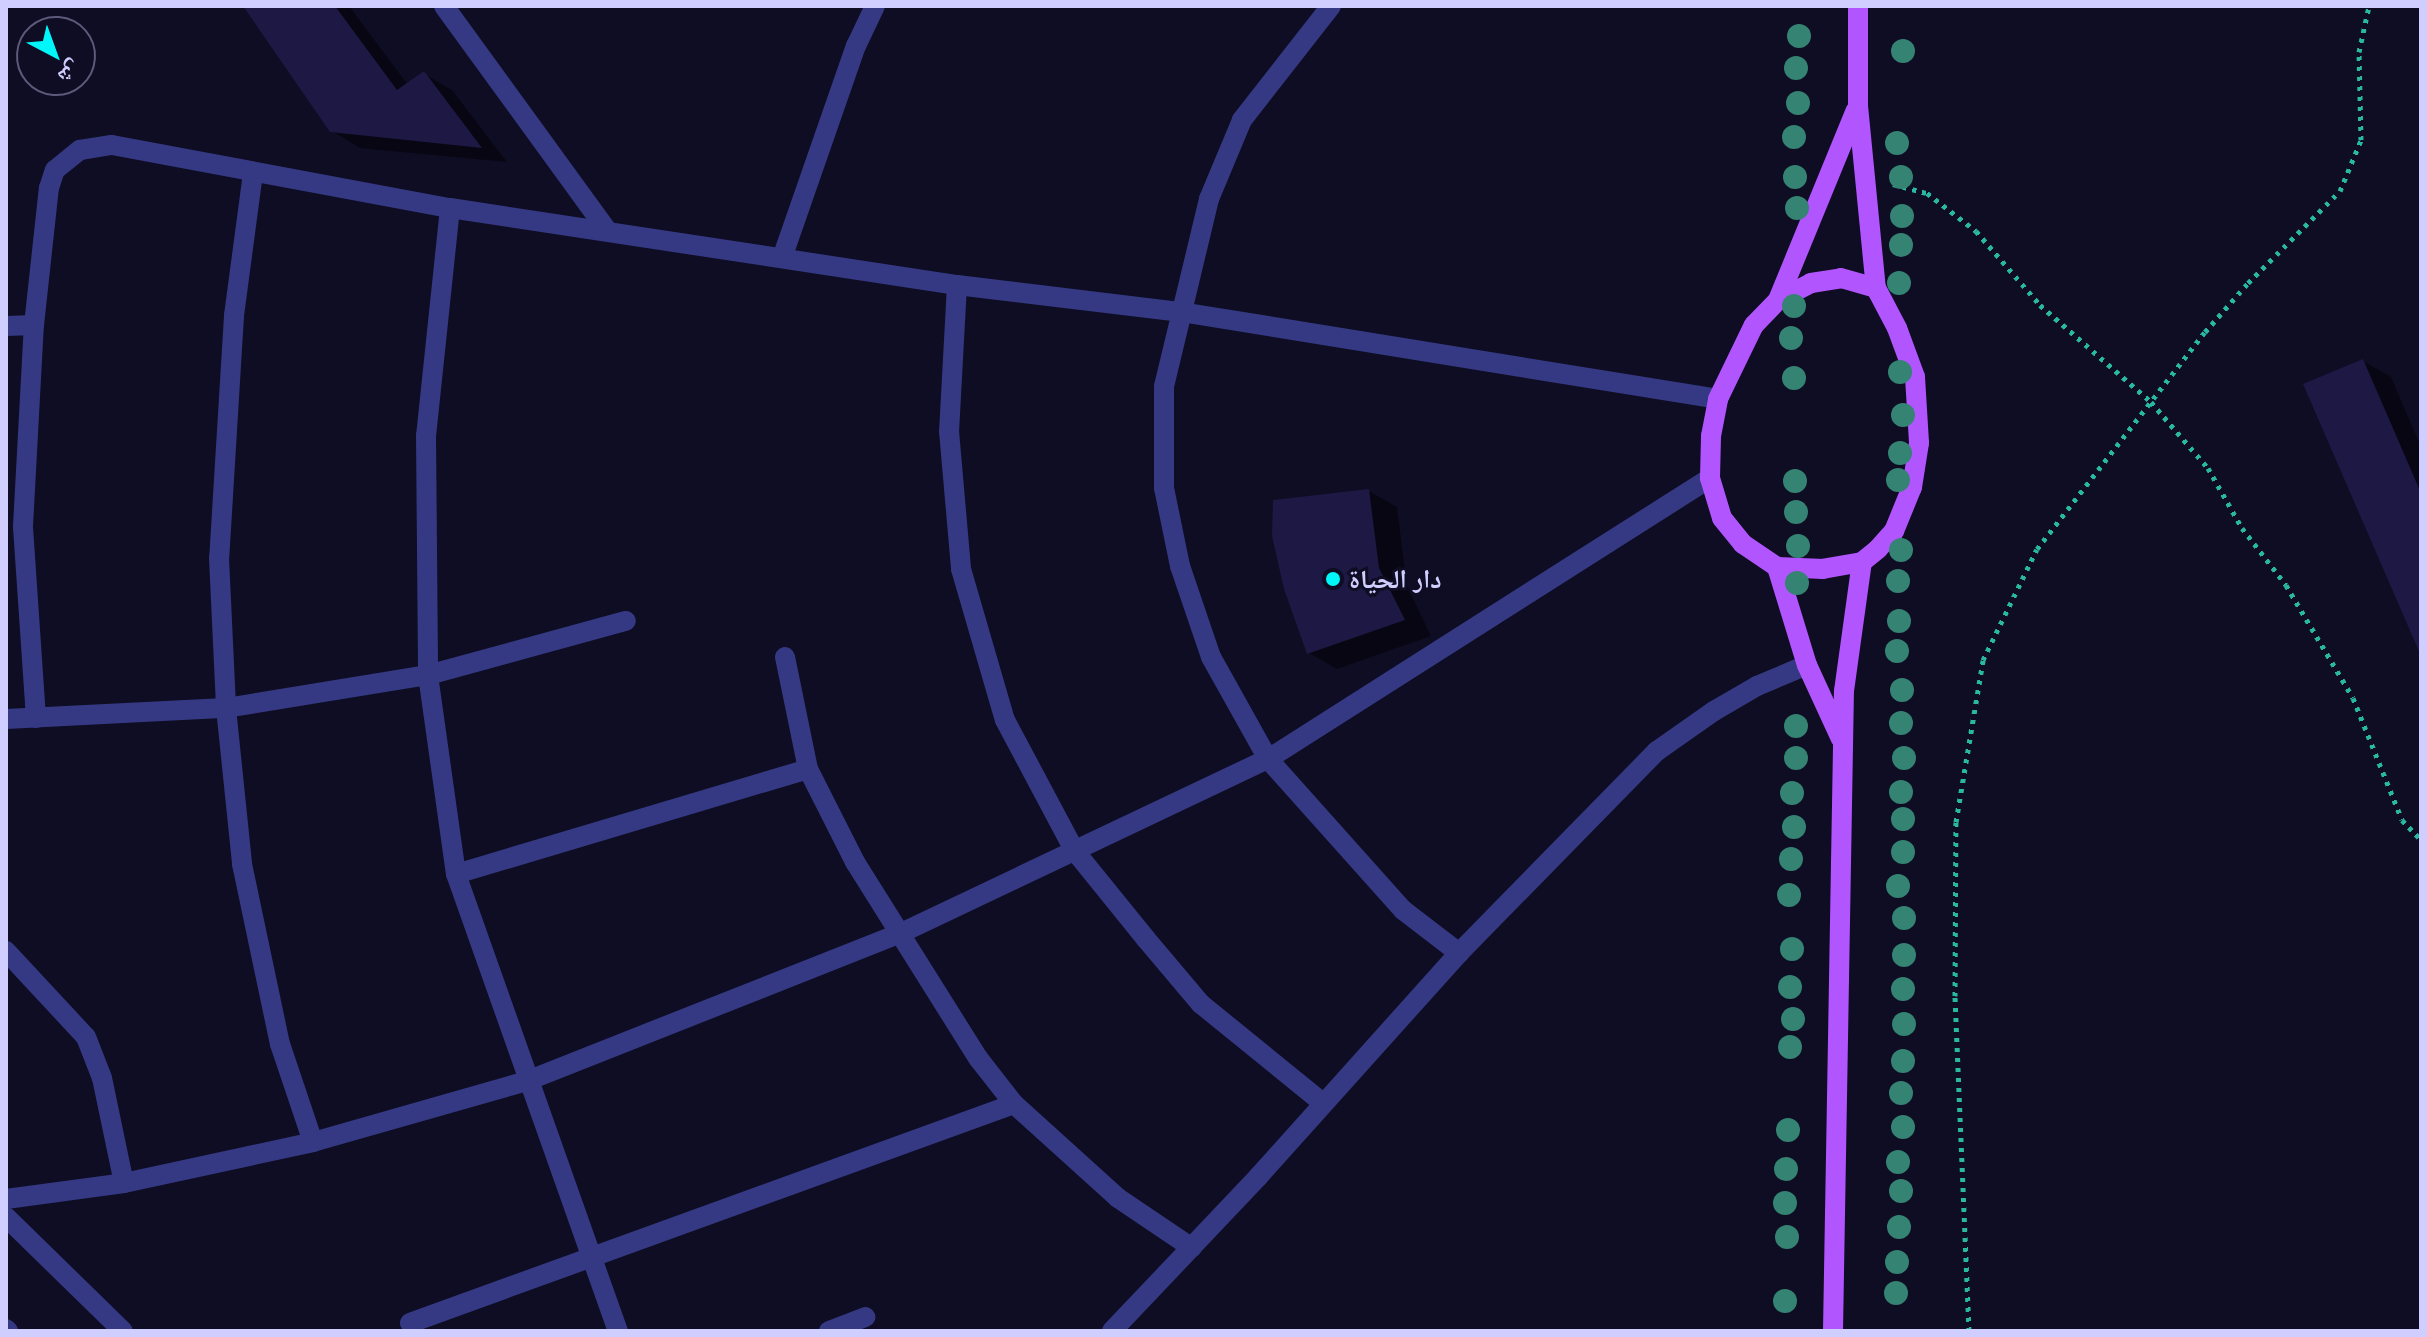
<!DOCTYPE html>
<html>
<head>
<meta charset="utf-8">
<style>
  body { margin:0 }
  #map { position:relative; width:2427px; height:1337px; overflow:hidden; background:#0e0d23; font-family:Ubuntu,"Noto Naskh Arabic",sans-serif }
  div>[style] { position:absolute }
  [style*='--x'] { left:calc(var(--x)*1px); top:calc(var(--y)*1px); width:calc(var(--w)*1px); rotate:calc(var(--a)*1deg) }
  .shadow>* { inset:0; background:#0007 }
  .building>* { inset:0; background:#1d1844 }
  .path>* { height:5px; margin-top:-2.5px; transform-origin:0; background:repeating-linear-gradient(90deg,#29b9a3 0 4px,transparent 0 10px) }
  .street>* { height:20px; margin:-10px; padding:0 10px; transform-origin:10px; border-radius:10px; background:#353984 }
  .primary>* { height:20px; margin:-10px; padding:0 10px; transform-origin:10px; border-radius:10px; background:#b155ff }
  .trees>* { width:24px; height:24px; margin:-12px; border-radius:50%; background:#358373 }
  .dots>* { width:22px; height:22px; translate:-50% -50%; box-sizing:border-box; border:4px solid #0e0d23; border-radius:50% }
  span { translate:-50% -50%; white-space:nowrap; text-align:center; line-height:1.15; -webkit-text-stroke:6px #0e0d23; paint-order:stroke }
  .poi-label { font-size:26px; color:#d0ceff; font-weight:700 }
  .left { translate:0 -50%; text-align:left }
  .frame { position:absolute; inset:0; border:8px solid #d0ceff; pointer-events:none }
  .north { position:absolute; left:16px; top:16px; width:80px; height:80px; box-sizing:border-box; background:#0e0d23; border:2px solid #5c5a7b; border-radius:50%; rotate:139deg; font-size:22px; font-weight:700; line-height:32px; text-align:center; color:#d0ceff }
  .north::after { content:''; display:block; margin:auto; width:28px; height:36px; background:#00f6f9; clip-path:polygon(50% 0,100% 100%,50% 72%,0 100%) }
</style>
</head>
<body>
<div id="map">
  <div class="shadow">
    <i style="clip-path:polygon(243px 6px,349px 6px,408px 85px,424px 74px,452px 90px,507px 162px,360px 148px,332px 131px)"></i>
    <i style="clip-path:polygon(2363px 361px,2391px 377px,2421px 447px,2421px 651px)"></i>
    <i style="clip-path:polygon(1369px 491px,1397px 507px,1407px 586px,1431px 636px,1337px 669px,1309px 653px)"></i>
  </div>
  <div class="building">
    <i style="clip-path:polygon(243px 6px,335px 6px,397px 90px,424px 71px,482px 148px,330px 132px)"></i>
    <i style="clip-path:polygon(2363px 359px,2421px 493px,2421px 656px,2303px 384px)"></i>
    <i style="clip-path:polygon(1369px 489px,1379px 568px,1405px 620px,1307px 654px,1284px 589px,1272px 536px,1273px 500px)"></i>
  </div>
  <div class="path">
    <i style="--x:1893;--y:184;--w:35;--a:15"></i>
    <i style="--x:1927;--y:193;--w:62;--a:37.8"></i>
    <i style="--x:1976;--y:231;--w:98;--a:49.1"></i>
    <i style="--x:2040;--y:305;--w:147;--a:41.1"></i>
    <i style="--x:2151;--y:402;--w:87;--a:49.2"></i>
    <i style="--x:2208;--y:468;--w:69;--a:60.5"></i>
    <i style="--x:2242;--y:528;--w:72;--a:52.3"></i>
    <i style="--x:2286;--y:585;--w:131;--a:59.3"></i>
    <i style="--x:2353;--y:698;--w:131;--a:68.1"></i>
    <i style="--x:2402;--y:820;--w:28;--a:46"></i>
    <i style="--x:1969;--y:1331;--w:335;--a:-92.4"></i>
    <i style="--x:1955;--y:996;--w:174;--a:-89.7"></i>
    <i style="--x:1956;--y:822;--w:164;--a:-80.5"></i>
    <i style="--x:1983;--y:660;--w:123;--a:-64.1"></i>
    <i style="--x:2037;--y:549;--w:274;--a:-52.3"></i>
    <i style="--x:2205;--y:332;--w:65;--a:-48.7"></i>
    <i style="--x:2248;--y:283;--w:130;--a:-45"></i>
    <i style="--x:2340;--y:191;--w:55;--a:-67.6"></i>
    <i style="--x:2361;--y:140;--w:88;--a:-91.3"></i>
    <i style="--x:2359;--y:52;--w:47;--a:-77.7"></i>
  </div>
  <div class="street">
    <i style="--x:444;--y:6;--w:279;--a:54"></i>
    <i style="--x:1331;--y:6;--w:145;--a:128"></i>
    <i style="--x:1242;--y:120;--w:86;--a:112.7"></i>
    <i style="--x:1209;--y:199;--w:192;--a:103.5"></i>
    <i style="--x:1164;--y:386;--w:102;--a:90"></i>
    <i style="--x:1164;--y:488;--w:80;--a:78.4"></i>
    <i style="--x:1180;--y:566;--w:96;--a:71.2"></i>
    <i style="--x:1211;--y:657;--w:117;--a:60.8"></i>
    <i style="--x:1268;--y:759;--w:203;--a:48.2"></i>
    <i style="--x:1403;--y:910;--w:71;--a:37.5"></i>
    <i style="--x:253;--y:173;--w:144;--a:97.6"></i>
    <i style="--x:234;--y:316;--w:242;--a:93.5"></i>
    <i style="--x:219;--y:558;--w:150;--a:87.3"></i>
    <i style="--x:226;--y:708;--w:157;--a:84.1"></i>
    <i style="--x:242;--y:864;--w:184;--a:78.1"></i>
    <i style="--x:280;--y:1044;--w:103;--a:71.4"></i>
    <i style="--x:450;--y:208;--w:228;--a:96"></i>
    <i style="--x:426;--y:435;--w:240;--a:89.5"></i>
    <i style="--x:428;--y:675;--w:201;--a:82"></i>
    <i style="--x:456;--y:874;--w:485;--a:70.5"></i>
    <i style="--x:782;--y:258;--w:225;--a:-70.8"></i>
    <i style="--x:856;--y:46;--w:44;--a:-64.6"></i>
    <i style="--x:957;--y:285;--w:146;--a:93.1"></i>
    <i style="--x:949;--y:431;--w:139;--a:85"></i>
    <i style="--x:961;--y:569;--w:157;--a:73.8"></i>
    <i style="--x:1005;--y:720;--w:147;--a:62"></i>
    <i style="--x:1074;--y:850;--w:114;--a:51"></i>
    <i style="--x:1146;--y:939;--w:85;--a:49.8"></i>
    <i style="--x:1201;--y:1004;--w:157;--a:39.1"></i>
    <i style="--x:6;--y:326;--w:28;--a:-2"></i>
    <i style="--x:785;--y:657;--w:114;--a:78.4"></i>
    <i style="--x:808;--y:769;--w:104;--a:63.2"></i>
    <i style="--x:855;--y:862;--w:231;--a:57.9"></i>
    <i style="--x:978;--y:1058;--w:58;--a:52"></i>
    <i style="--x:1014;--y:1104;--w:140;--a:42.1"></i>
    <i style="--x:1118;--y:1198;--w:89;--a:34"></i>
    <i style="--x:36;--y:718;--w:192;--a:-93.9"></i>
    <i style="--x:23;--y:526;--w:201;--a:-86.9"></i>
    <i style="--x:34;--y:325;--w:138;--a:-83.8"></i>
    <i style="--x:49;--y:188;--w:19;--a:-72"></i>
    <i style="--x:55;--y:170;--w:32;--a:-39"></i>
    <i style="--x:80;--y:150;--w:32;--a:-9"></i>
    <i style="--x:112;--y:145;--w:344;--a:10.6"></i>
    <i style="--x:450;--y:208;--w:513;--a:8.64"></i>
    <i style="--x:957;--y:285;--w:226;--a:6.9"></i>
    <i style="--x:1181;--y:312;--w:544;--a:9.2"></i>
    <i style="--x:6;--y:719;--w:220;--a:-2.9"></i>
    <i style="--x:226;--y:708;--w:205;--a:-9.3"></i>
    <i style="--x:428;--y:675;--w:205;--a:-15.3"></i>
    <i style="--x:456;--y:874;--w:367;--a:-16.6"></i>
    <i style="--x:6;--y:951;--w:117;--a:47.1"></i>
    <i style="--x:86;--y:1037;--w:44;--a:68.7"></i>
    <i style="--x:102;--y:1078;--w:107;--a:78.2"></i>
    <i style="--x:6;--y:1199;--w:119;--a:-7.7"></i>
    <i style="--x:124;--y:1183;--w:193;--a:-12.2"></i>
    <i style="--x:313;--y:1142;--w:223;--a:-15.9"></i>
    <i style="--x:527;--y:1081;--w:400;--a:-21.6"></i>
    <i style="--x:899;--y:934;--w:408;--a:-25.4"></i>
    <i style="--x:1268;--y:759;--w:524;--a:-32.45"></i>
    <i style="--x:6;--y:1217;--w:163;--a:44.3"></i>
    <i style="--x:410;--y:1323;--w:642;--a:-19.93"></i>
    <i style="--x:6;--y:1329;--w:3;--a:45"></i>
    <i style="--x:829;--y:1331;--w:39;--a:-21"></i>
    <i style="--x:1112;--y:1331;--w:212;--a:-46.5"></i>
    <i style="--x:1258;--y:1177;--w:301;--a:-48.1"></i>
    <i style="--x:1459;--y:953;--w:283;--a:-45.6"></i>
    <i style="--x:1657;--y:751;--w:70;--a:-35.1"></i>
    <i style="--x:1714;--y:711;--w:50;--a:-30.2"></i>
    <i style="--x:1757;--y:686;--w:54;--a:-22.8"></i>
  </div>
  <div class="primary">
    <i style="--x:1858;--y:6;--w:100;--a:90"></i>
    <i style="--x:1858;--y:106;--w:183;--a:84.4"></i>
    <i style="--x:1876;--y:288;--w:45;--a:62.3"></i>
    <i style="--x:1897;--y:328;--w:52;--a:69.8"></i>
    <i style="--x:1915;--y:377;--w:66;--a:86.5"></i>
    <i style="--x:1919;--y:443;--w:45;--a:99"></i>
    <i style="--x:1912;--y:487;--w:48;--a:112.2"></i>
    <i style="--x:1894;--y:531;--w:24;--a:132"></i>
    <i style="--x:1878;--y:549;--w:21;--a:141"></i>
    <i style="--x:1862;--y:562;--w:40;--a:170"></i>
    <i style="--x:1823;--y:569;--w:46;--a:-177.5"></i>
    <i style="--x:1777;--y:567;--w:41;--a:-145.9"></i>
    <i style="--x:1743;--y:544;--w:33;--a:-129"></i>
    <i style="--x:1722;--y:518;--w:42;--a:-106.7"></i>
    <i style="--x:1710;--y:478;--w:42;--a:-88.6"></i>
    <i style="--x:1711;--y:436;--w:38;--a:-79"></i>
    <i style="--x:1718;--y:399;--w:82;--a:-64.1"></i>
    <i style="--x:1754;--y:325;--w:35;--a:-46"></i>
    <i style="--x:1778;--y:300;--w:37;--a:-27"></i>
    <i style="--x:1811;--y:283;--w:30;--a:-9"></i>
    <i style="--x:1841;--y:278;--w:36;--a:16"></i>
    <i style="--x:1778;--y:300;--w:205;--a:-67.7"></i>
    <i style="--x:1777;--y:567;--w:102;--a:73"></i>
    <i style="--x:1807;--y:665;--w:81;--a:65.3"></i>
    <i style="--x:1833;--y:1331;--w:640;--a:-89.02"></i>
    <i style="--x:1844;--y:691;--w:130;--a:-82.1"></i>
  </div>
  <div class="trees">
    <i style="left:1799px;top:36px"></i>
    <i style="left:1903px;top:51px"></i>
    <i style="left:1796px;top:68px"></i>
    <i style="left:1798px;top:103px"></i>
    <i style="left:1794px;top:137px"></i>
    <i style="left:1897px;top:143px"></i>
    <i style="left:1795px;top:177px"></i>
    <i style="left:1901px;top:177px"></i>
    <i style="left:1797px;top:208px"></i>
    <i style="left:1902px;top:216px"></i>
    <i style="left:1901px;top:245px"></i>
    <i style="left:1899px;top:283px"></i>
    <i style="left:1794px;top:306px"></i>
    <i style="left:1791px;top:338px"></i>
    <i style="left:1900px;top:372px"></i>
    <i style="left:1794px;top:378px"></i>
    <i style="left:1903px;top:415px"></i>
    <i style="left:1900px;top:453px"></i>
    <i style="left:1898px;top:480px"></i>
    <i style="left:1795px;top:481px"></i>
    <i style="left:1796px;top:512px"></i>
    <i style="left:1798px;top:546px"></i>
    <i style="left:1901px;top:550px"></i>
    <i style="left:1898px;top:581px"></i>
    <i style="left:1797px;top:583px"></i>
    <i style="left:1899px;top:621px"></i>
    <i style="left:1897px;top:651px"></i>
    <i style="left:1902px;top:690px"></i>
    <i style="left:1901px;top:723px"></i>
    <i style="left:1796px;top:726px"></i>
    <i style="left:1796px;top:758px"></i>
    <i style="left:1904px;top:758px"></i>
    <i style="left:1901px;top:792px"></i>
    <i style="left:1792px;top:793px"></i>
    <i style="left:1903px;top:819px"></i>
    <i style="left:1794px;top:827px"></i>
    <i style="left:1903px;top:852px"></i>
    <i style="left:1791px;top:859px"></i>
    <i style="left:1898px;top:886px"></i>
    <i style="left:1789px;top:895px"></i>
    <i style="left:1904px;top:918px"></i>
    <i style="left:1792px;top:949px"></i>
    <i style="left:1904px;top:955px"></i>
    <i style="left:1790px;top:987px"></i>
    <i style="left:1903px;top:989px"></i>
    <i style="left:1793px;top:1019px"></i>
    <i style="left:1904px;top:1024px"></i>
    <i style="left:1790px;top:1047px"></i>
    <i style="left:1903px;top:1061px"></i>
    <i style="left:1901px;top:1093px"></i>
    <i style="left:1903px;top:1127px"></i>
    <i style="left:1788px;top:1130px"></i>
    <i style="left:1898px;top:1162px"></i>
    <i style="left:1786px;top:1169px"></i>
    <i style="left:1901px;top:1191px"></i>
    <i style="left:1785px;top:1203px"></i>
    <i style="left:1899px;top:1227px"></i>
    <i style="left:1787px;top:1237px"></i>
    <i style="left:1897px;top:1262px"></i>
    <i style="left:1896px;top:1293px"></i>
    <i style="left:1785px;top:1301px"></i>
  </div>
  <div class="dots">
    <i style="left:1333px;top:579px;background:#00f6f9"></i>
  </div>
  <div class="poi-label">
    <span class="left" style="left:1349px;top:579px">دار الحياة</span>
  </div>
  <div class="frame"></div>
  <div class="north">ش</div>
</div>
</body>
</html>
